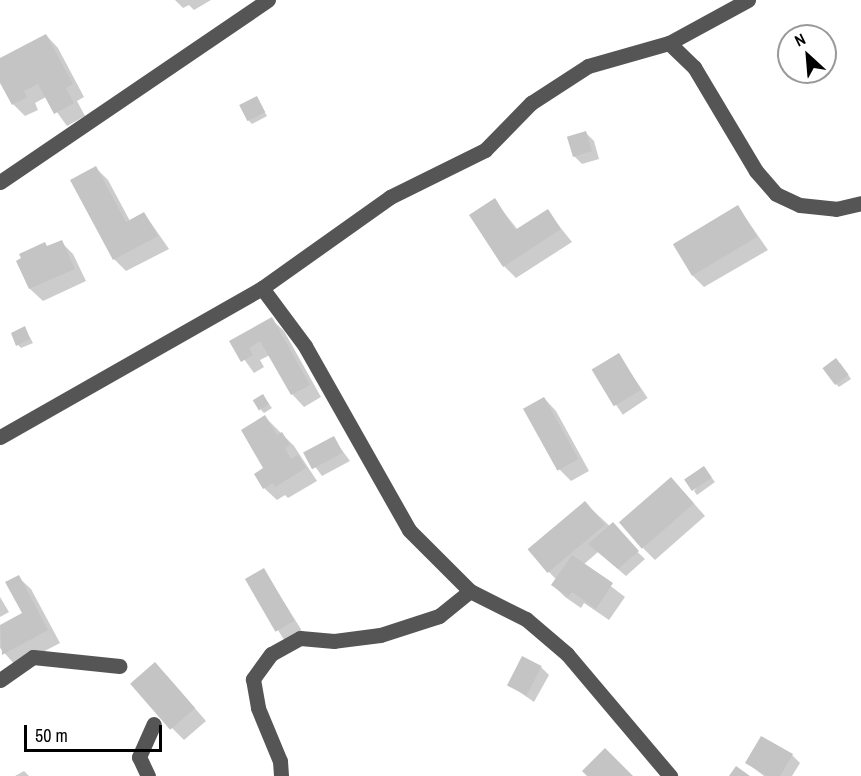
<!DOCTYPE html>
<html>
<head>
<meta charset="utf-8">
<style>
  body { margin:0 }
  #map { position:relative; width:861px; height:776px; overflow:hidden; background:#fff; font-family:"Archivo Narrow",sans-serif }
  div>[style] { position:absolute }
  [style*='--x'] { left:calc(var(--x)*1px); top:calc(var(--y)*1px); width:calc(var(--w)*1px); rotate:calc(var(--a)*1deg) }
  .shadow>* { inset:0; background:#0003; transform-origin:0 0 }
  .building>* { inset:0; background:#c4c4c4; transform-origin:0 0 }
  .minor>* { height:15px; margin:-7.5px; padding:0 7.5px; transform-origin:7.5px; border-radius:7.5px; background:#555 }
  span { translate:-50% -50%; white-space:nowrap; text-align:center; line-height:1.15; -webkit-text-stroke:4.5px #fff; paint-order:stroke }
  .north { position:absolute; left:777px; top:24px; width:60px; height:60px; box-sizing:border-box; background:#fff; border:2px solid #999; border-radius:50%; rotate:334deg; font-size:16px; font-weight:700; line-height:24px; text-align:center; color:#000 }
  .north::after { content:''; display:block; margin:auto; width:21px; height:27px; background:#000; clip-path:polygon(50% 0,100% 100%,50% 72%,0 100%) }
  .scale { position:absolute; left:24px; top:725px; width:138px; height:27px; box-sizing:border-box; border:3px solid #000; border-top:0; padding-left:8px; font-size:18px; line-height:21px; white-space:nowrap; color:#000; -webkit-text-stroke:4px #fff; paint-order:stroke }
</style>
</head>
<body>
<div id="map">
  <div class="shadow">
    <i style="clip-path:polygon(175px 0,211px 0,194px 10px,189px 5px,183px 8px)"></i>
    <i style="clip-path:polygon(46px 35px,58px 48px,84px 97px,77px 101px,85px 116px,67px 126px,46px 97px,35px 103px,38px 110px,25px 116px,13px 104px,0 80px,0 60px)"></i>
    <i style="clip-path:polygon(257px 98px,267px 116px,252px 124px,248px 120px)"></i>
    <i style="clip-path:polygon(586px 133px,594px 141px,599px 159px,582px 164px,574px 156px)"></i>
    <i style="clip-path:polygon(96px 168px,108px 180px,130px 221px,144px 213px,169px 249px,126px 271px,114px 259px)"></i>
    <i style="clip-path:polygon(494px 200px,518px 230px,547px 211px,572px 242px,516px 278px,504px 266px)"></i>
    <i style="clip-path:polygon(738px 207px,768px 250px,704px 287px,692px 275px)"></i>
    <i style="clip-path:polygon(61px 242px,73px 254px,86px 281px,43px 301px,30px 289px,18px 261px)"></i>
    <i style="clip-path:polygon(271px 319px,284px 331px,321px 397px,304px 407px,292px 394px,270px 355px,260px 360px,264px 367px,254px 373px,231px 341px)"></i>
    <i style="clip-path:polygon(25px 328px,33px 343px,21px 348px,18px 345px)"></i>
    <i style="left:618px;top:354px;width:53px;height:30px;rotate:56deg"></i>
    <i style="clip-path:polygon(840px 363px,851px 379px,839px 387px,836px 384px)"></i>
    <i style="clip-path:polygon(544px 398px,556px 411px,589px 471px,571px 481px,559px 469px,525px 409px)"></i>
    <i style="clip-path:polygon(266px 400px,272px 408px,264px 413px,261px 410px)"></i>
    <i style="clip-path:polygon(265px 417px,294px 446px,317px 481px,288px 498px,285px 495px,277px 500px,264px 488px)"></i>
    <i style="clip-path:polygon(333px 438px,350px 461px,322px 476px,305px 453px)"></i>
    <i style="clip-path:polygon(707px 472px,715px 482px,697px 495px,694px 491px)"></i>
    <i style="clip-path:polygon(683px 491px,705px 516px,655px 560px,643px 548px)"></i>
    <i style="clip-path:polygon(585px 503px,645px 559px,626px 576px,598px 552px,583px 565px,625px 597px,609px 620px,584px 603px,581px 608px,565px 597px,553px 585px,557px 580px,548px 571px)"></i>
    <i style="left:264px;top:570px;width:71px;height:20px;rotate:58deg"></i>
    <i style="clip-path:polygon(18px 577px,31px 589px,60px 643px,16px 666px,0 648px,0 627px,24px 614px)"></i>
    <i style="clip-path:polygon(0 597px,9px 612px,0 617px)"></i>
    <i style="clip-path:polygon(541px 667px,549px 675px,534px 702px,508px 684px)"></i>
    <i style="clip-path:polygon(167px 676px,206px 721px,184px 740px,172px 728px)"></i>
    <i style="clip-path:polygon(792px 755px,800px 763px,792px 776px,764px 776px,747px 763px)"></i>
    <i style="clip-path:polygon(24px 771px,29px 776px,15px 776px)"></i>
  </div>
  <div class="building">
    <i style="clip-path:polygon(46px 34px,73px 84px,66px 88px,74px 103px,54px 114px,38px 84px,24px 91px,27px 97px,12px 105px,0 83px,0 58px)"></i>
    <i style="left:257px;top:96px;width:18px;height:20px;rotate:63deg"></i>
    <i style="left:586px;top:131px;width:21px;height:20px;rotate:73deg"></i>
    <i style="clip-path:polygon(96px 166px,126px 222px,144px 212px,158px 236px,113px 260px,70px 180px)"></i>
    <i style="clip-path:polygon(495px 198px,515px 230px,548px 209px,561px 229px,503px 267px,469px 215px)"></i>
    <i style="left:738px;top:205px;width:37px;height:76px;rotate:59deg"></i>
    <i style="clip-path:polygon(62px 240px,75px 269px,29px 289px,16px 261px,21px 258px,19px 254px,45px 242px,47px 246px)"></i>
    <i style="clip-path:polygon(272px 317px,310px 385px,291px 395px,260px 341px,249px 348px,253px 355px,241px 362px,229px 341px)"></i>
    <i style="clip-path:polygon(25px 326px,30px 339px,16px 346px,11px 333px)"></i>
    <i style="left:619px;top:353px;width:43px;height:32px;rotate:59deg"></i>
    <i style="left:836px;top:358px;width:21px;height:17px;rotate:53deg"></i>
    <i style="left:263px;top:394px;width:12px;height:12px;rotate:59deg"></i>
    <i style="left:544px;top:397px;width:71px;height:24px;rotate:61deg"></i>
    <i style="clip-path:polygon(265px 415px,277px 435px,282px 432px,290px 445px,285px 448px,291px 459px,298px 455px,306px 468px,275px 487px,273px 483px,263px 489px,254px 474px,263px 468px,241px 430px)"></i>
    <i style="left:334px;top:436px;width:19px;height:35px;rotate:62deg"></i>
    <i style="left:704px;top:466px;width:14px;height:24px;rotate:56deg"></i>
    <i style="left:671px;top:477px;width:35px;height:69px;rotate:49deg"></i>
    <i style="left:585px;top:501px;width:31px;height:75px;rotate:50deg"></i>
    <i style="clip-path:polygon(613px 522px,639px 551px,618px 569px,588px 544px)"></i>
    <i style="clip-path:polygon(572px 555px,613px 583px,596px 609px,572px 592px,568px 597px,551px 585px)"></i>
    <i style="left:264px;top:568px;width:61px;height:22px;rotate:60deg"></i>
    <i style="clip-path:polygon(19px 575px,48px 630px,2px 655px,0 625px,22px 613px,5px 582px)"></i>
    <i style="left:522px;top:656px;width:22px;height:33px;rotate:27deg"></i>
    <i style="left:155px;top:662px;width:61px;height:33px;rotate:49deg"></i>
    <i style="clip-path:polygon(761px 736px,793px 754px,780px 776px,767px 776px,745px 763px)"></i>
    <i style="clip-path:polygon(605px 748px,633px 776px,587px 776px,582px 771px)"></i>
    <i style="clip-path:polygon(736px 766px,750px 776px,729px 776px)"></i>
  </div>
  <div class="minor">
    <i style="--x:669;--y:43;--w:35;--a:44"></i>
    <i style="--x:694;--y:67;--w:121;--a:59.2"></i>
    <i style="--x:756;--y:171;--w:30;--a:49"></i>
    <i style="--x:776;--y:194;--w:26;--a:25"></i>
    <i style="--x:800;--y:205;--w:36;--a:6"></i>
    <i style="--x:836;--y:209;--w:26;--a:-13"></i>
    <i style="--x:0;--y:182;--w:324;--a:-34.2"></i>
    <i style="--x:262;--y:288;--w:72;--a:53.4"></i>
    <i style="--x:305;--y:346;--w:211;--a:60.5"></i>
    <i style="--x:409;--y:530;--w:86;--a:45"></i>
    <i style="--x:470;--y:591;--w:40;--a:141"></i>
    <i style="--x:439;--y:616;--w:62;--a:162.1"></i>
    <i style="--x:380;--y:635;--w:46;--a:172.6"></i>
    <i style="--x:334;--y:641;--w:34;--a:-175"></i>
    <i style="--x:300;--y:638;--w:33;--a:151"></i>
    <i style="--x:271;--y:654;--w:31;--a:126"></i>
    <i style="--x:253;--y:679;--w:29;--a:80"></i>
    <i style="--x:258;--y:708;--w:57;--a:67.5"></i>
    <i style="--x:280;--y:761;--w:15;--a:86"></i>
    <i style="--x:0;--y:437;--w:301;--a:-29.6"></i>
    <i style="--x:262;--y:288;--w:157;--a:-35.4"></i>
    <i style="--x:390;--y:197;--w:106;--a:-26.3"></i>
    <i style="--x:485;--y:150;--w:66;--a:-45.6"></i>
    <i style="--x:531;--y:103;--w:68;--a:-33"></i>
    <i style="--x:588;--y:66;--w:84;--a:-15.9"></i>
    <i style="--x:669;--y:43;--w:90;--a:-28.6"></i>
    <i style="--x:470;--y:591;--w:63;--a:26.6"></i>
    <i style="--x:526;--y:619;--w:54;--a:40.5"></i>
    <i style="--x:567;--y:654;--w:160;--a:49.8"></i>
    <i style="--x:0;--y:680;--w:40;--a:-34.9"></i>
    <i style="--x:33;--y:657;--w:87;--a:5.9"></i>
    <i style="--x:148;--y:776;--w:21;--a:-115"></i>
    <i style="--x:139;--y:757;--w:36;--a:-66"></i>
  </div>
  <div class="north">N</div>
  <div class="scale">50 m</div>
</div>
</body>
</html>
